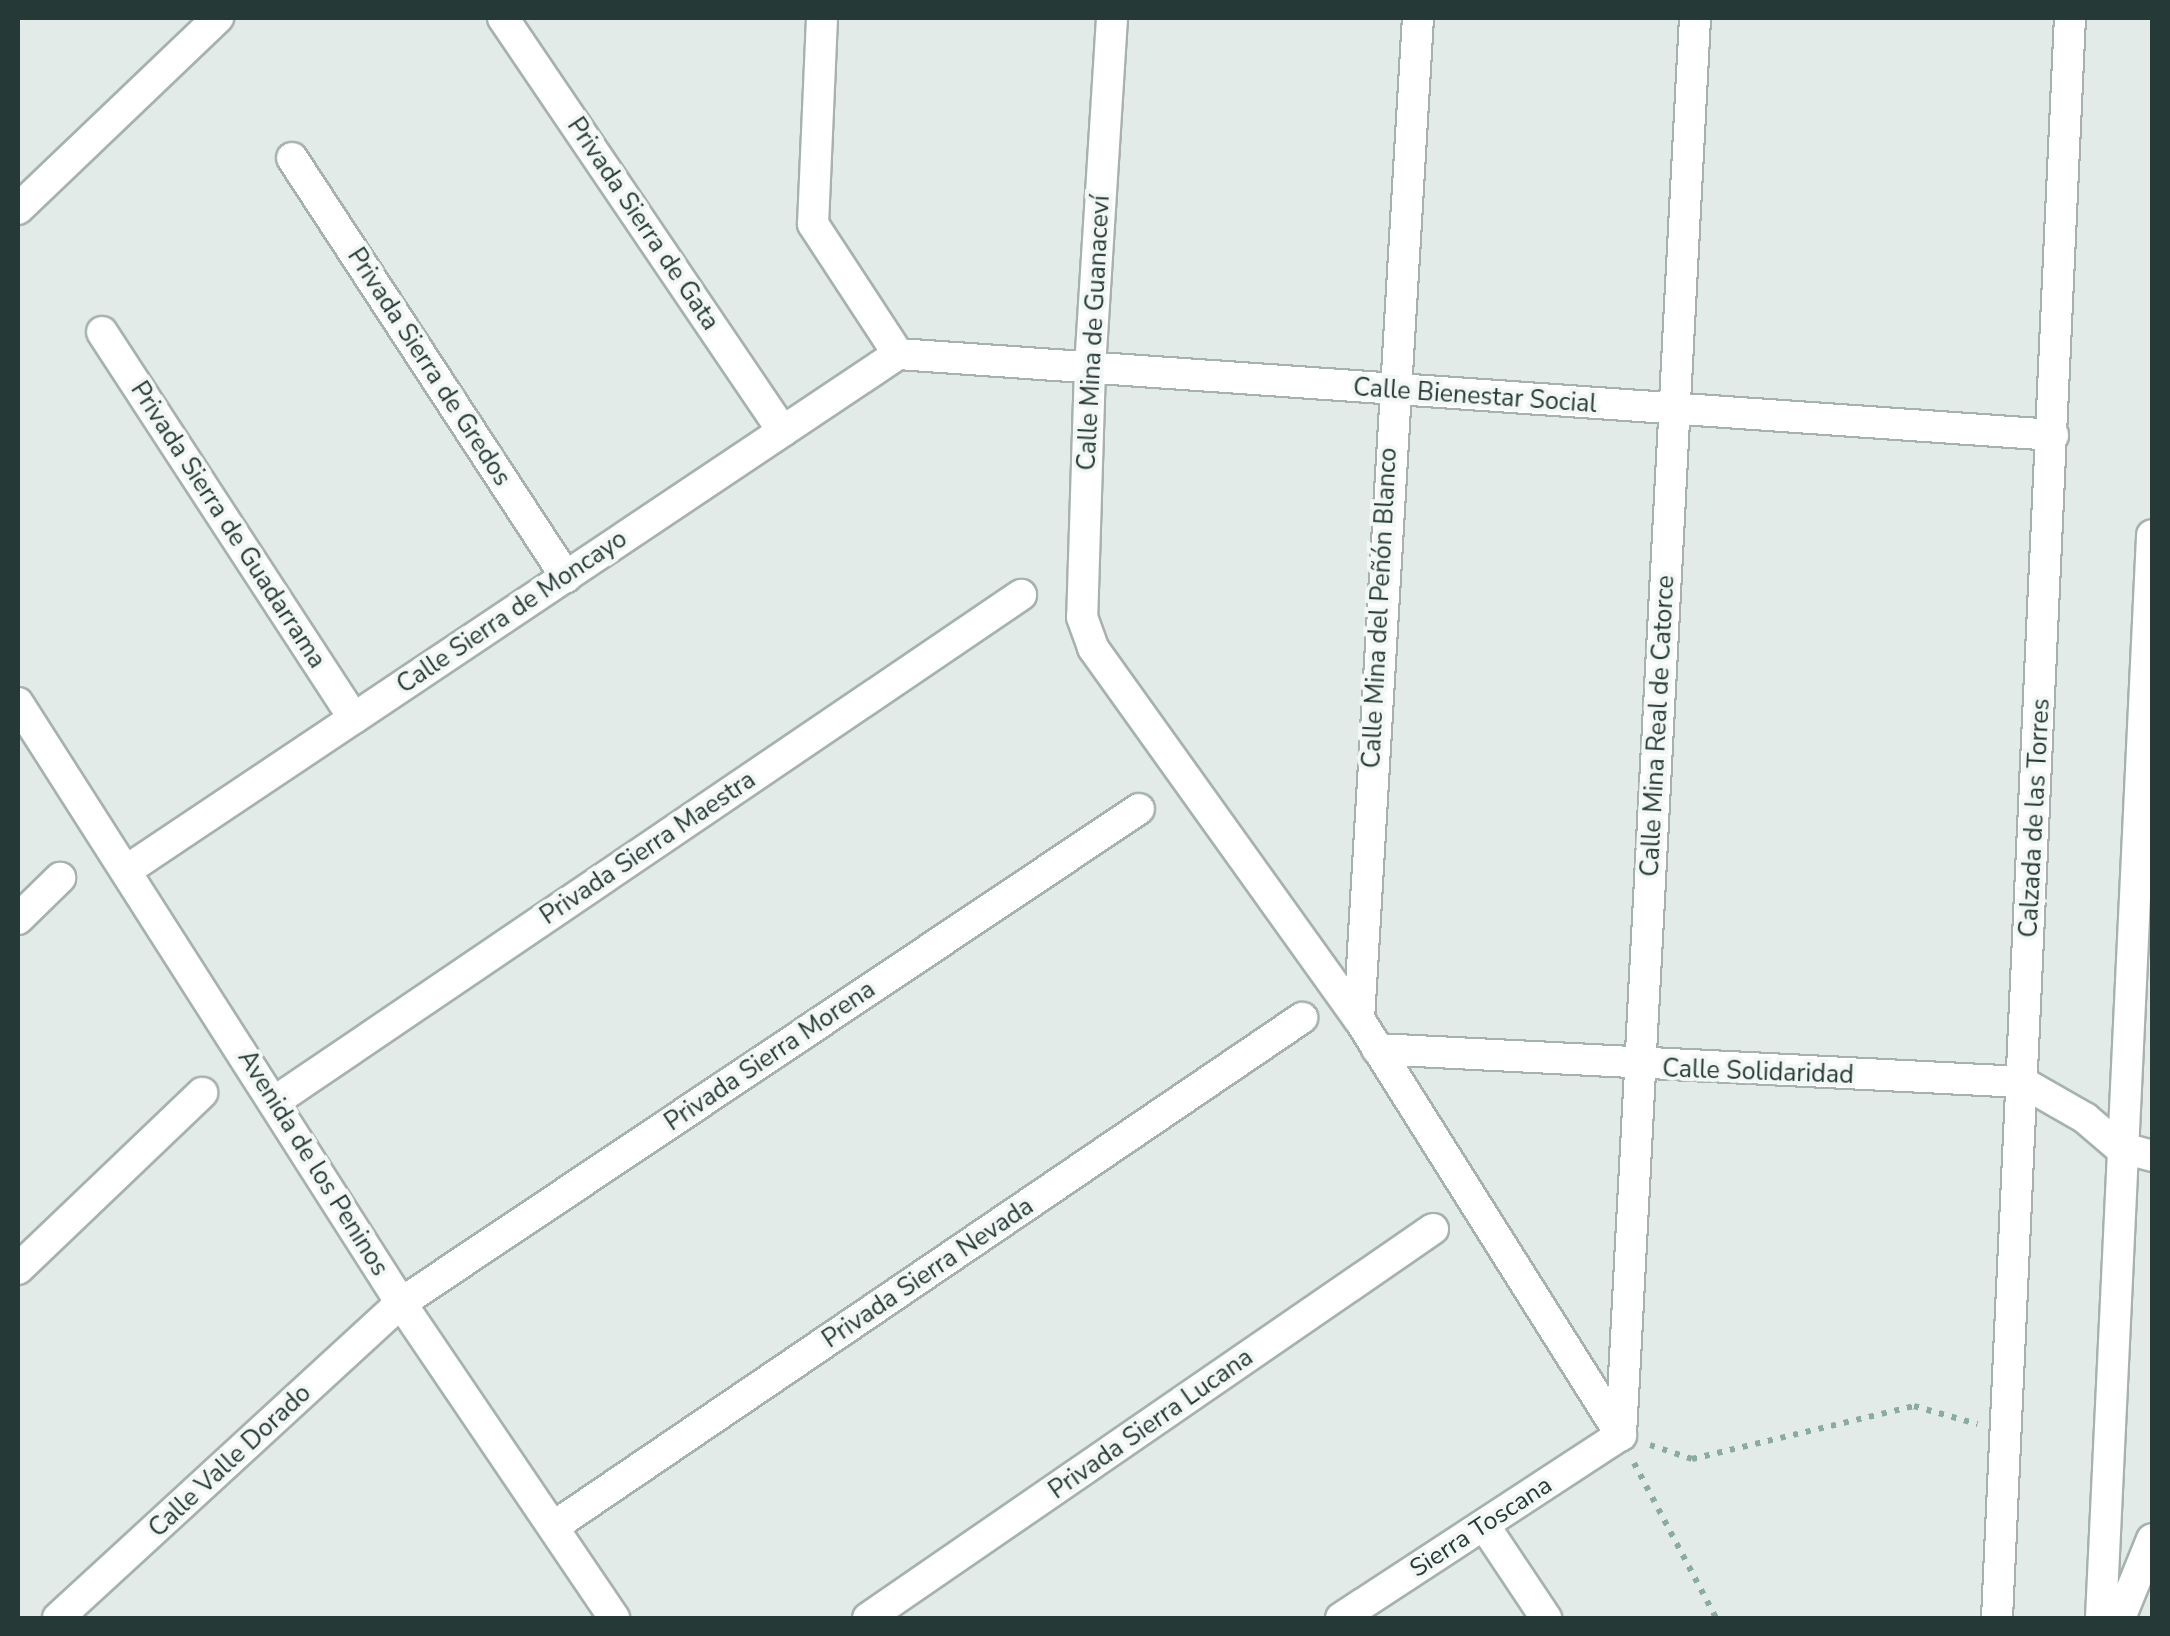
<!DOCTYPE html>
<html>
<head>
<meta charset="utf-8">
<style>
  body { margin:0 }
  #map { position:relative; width:2170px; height:1636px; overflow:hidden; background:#e3ebe8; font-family:"Nunito Sans",sans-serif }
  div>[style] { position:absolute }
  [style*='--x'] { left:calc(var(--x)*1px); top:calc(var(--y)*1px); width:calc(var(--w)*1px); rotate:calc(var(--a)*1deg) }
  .path>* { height:6px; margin-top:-3px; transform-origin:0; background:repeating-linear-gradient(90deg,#88aba2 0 5px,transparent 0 13px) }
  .roads { filter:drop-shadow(2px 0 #a6b2af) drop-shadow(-2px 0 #a6b2af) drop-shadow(0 2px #a6b2af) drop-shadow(0 -2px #a6b2af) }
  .minor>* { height:30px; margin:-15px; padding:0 15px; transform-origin:15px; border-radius:15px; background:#fff }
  span { translate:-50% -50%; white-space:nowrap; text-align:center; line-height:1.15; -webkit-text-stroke:8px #f3f8f6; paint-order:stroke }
  .street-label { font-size:25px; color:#253a36 }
  .frame { position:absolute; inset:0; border:20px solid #253a36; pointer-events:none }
</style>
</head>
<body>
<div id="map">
  <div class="path">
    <i style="--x:1650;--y:1445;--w:44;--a:18.4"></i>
    <i style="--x:1692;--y:1459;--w:228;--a:-13.4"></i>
    <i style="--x:1914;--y:1406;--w:66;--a:15.9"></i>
    <i style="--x:1634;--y:1463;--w:175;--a:62.1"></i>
  </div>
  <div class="roads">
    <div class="minor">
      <i style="--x:503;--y:18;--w:499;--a:55.9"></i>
      <i style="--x:822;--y:18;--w:206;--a:92.5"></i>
      <i style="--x:813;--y:224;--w:155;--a:56.8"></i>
      <i style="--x:1112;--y:18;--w:351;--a:93.6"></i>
      <i style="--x:1090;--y:368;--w:249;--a:91.8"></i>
      <i style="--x:1082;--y:617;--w:33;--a:70"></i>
      <i style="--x:1093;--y:648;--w:457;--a:54.4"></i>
      <i style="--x:1359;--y:1019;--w:492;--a:57.8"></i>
      <i style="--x:292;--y:158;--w:501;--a:56.82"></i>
      <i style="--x:18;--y:209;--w:277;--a:-43.7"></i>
      <i style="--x:102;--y:332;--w:461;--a:56.9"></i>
      <i style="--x:898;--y:354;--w:1158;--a:4.01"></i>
      <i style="--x:18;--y:703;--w:712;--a:57.45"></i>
      <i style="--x:401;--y:1303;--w:380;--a:55.9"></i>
      <i style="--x:127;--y:870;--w:928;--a:-33.79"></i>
      <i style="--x:18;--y:919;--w:59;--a:-44.3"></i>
      <i style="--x:1359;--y:1019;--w:1003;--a:-86.63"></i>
      <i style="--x:1377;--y:1049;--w:646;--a:2.93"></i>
      <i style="--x:2022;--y:1082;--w:73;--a:29.7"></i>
      <i style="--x:2085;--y:1118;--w:45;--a:40.5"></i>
      <i style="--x:2119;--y:1147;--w:34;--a:15"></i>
      <i style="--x:274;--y:1102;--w:903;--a:-34.17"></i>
      <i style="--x:18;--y:1269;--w:255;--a:-43.7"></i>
      <i style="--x:1621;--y:1435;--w:1419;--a:-87.01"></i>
      <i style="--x:1484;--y:1525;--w:112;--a:56.3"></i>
      <i style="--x:553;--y:1527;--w:906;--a:-34.2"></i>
      <i style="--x:58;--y:1618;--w:466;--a:-42.6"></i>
      <i style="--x:401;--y:1303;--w:888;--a:-33.8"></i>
      <i style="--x:868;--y:1618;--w:686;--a:-34.55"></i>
      <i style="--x:1341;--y:1618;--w:334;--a:-33.2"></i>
      <i style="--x:1997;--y:1618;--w:1602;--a:-87.39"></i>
      <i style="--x:2101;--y:1618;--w:1084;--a:-87.3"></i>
      <i style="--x:2120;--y:1618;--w:85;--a:-67.9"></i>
    </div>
  </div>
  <div class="street-label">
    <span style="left:643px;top:224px;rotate:56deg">Privada Sierra de Gata</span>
    <span style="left:1094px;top:333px;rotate:-87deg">Calle Mina de Guanaceví</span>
    <span style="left:429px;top:367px;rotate:57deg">Privada Sierra de Gredos</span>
    <span style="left:1475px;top:396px;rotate:4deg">Calle Bienestar Social</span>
    <span style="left:228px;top:525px;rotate:57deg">Privada Sierra de Guadarrama</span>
    <span style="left:1380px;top:608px;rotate:-87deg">Calle Mina del Peñón Blanco</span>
    <span style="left:512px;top:612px;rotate:-34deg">Calle Sierra de Moncayo</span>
    <span style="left:1658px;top:726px;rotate:-87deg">Calle Mina Real de Catorce</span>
    <span style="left:2035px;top:818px;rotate:-87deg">Calzada de las Torres</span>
    <span style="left:648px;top:848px;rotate:-34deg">Privada Sierra Maestra</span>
    <span style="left:770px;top:1056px;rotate:-34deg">Privada Sierra Morena</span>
    <span style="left:1758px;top:1072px;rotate:2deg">Calle Solidaridad</span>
    <span style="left:313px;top:1163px;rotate:58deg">Avenida de los Peninos</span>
    <span style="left:928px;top:1273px;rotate:-34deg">Privada Sierra Nevada</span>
    <span style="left:1151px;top:1424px;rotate:-35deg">Privada Sierra Lucana</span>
    <span style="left:230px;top:1461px;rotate:-43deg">Calle Valle Dorado</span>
    <span style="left:1481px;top:1527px;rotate:-33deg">Sierra Toscana</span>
  </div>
  <div class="frame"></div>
</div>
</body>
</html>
